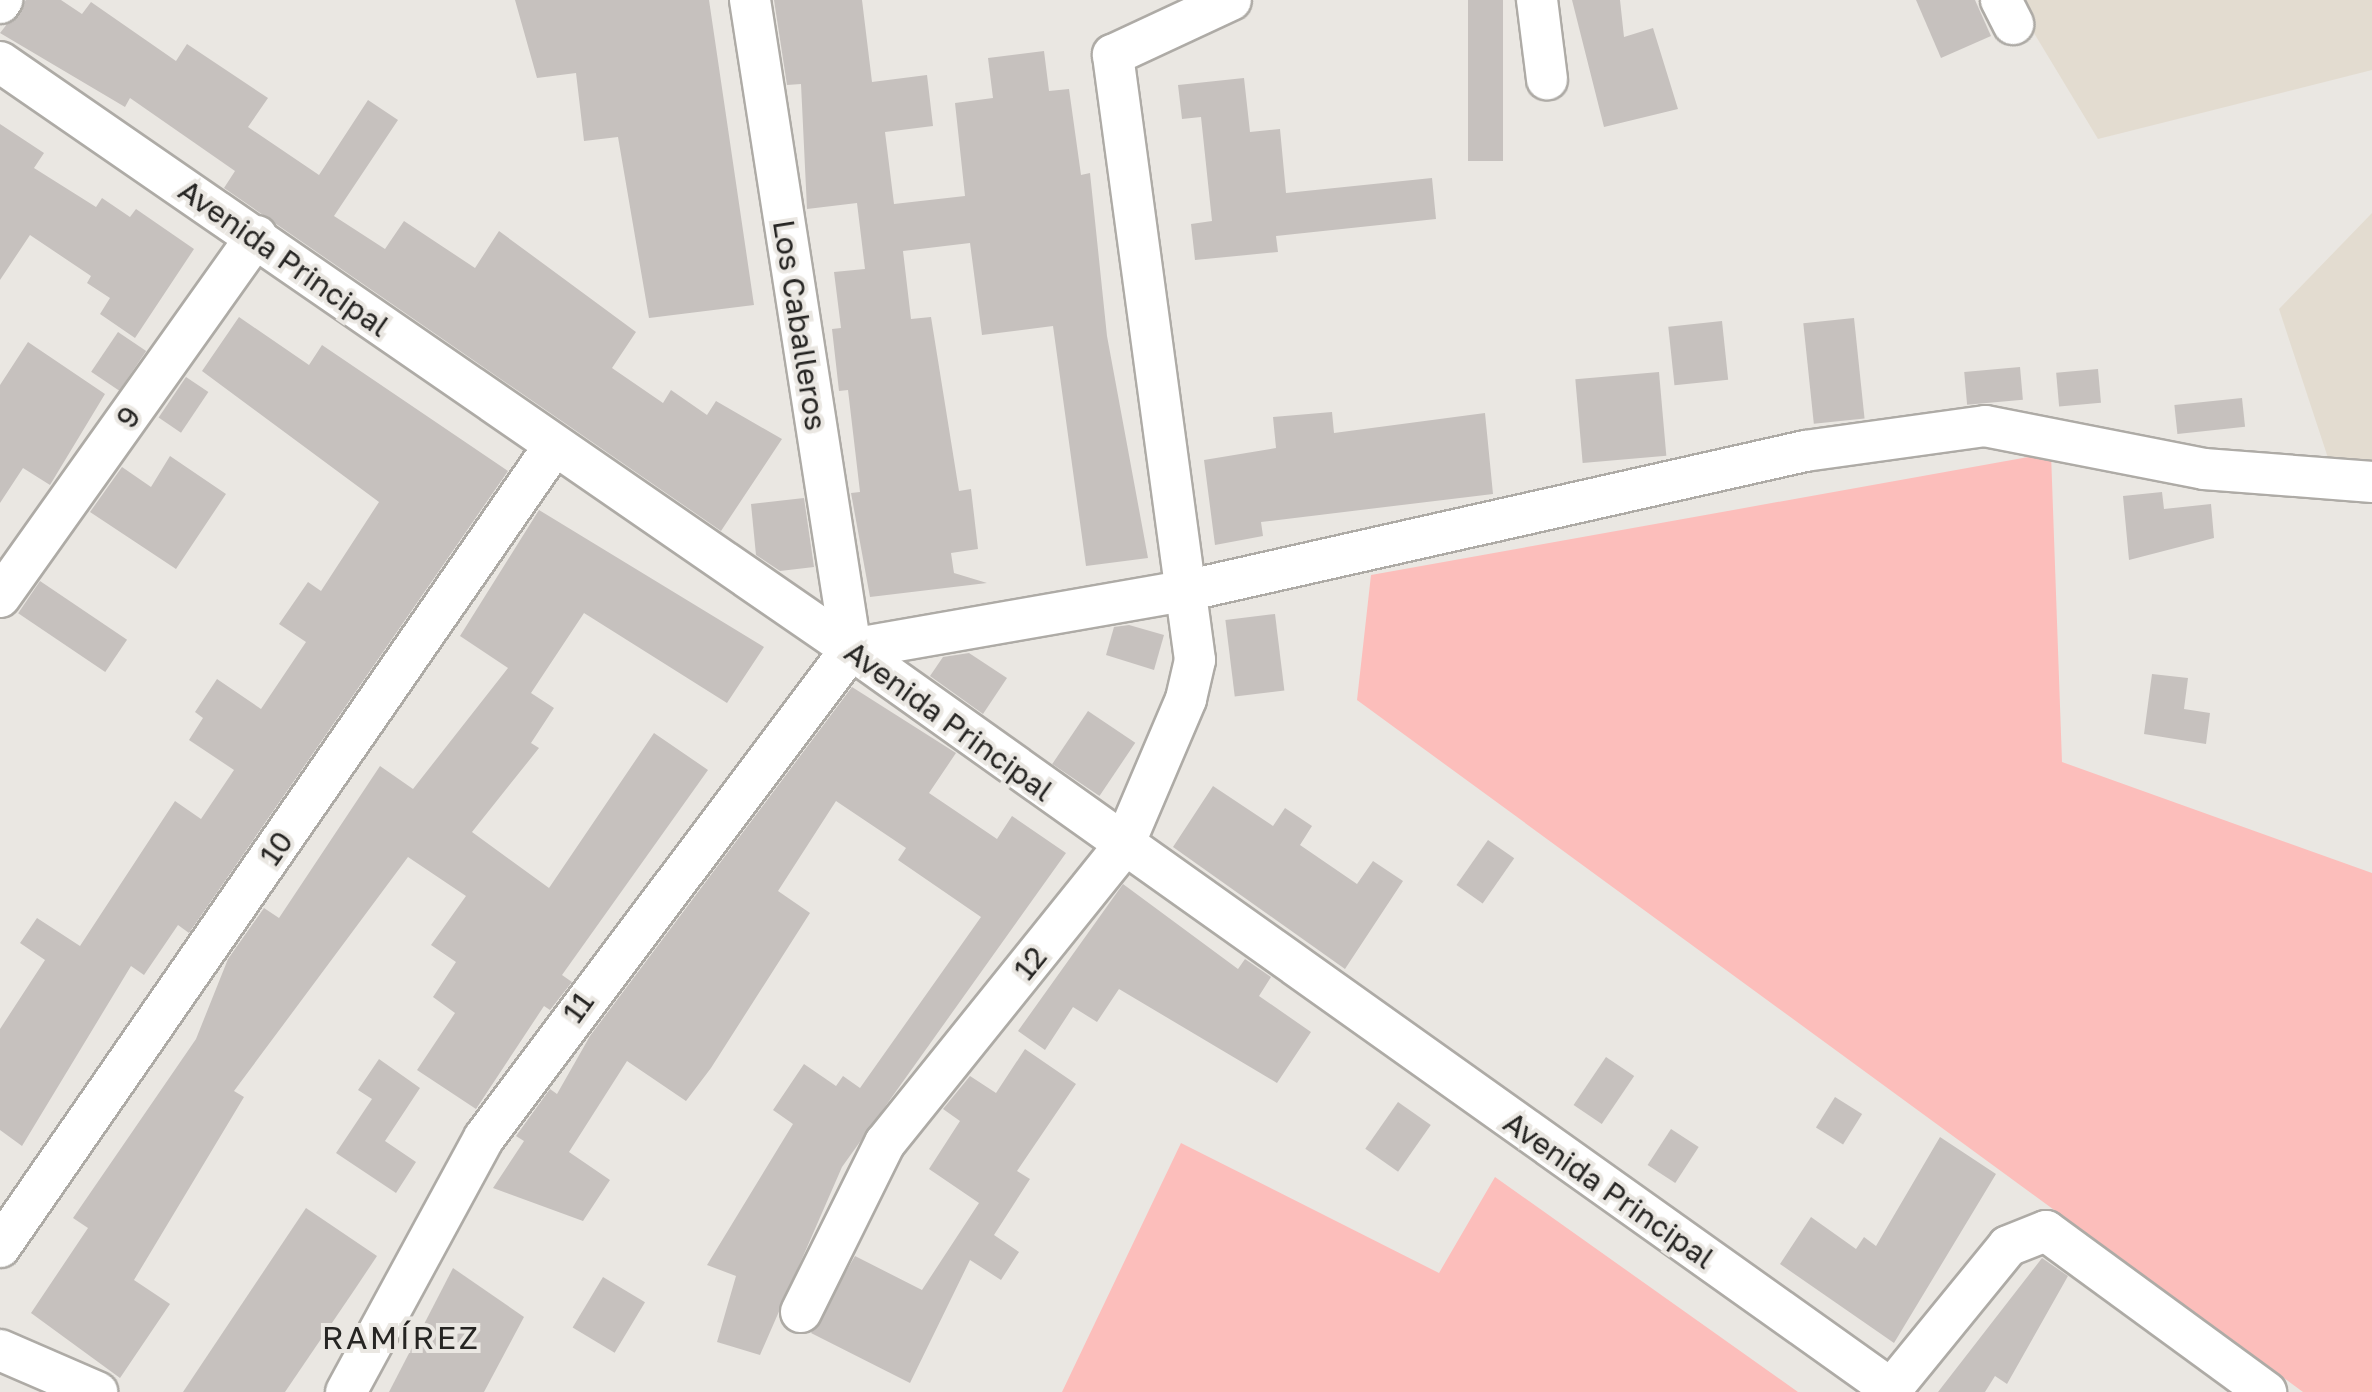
<!DOCTYPE html>
<html>
<head>
<meta charset="utf-8">
<style>
  body { margin:0 }
  #map { position:relative; width:2372px; height:1392px; overflow:hidden; background:#eae7e2; font-family:"Golos Text",sans-serif }
  div>[style] { position:absolute }
  [style*='--x'] { left:calc(var(--x)*1px); top:calc(var(--y)*1px); width:calc(var(--w)*1px); rotate:calc(var(--a)*1deg) }
  .built>* { inset:0; background:#e3dcd0 }
  .green>* { inset:0; background:#fcbebb }
  .building>* { inset:0; background:#c6c1be; transform-origin:0 0 }
  .roads { filter:drop-shadow(2px 0 #aeaba6) drop-shadow(-2px 0 #aeaba6) drop-shadow(0 2px #aeaba6) drop-shadow(0 -2px #aeaba6) }
  .street>* { height:40px; margin:-20px; padding:0 20px; transform-origin:20px; border-radius:20px; background:#fff }
  span { translate:-50% -50%; white-space:nowrap; text-align:center; line-height:1.15; -webkit-text-stroke:8px #eae7e2; paint-order:stroke }
  .street-label { font-size:30px; color:#262523 }
  .neighbourhood-label { font-size:32px; color:#262523; letter-spacing:2.5px }
</style>
</head>
<body>
<div id="map">
  <div class="built">
    <i style="clip-path:polygon(2014px 0,2372px 0,2372px 70px,2098px 139px)"></i>
    <i style="clip-path:polygon(2372px 213px,2372px 466px,2330px 464px,2279px 309px)"></i>
  </div>
  <div class="green">
    <i style="clip-path:polygon(2051px 453px,2062px 762px,2372px 873px,2372px 1392px,2303px 1392px,1357px 700px,1371px 575px)"></i>
    <i style="clip-path:polygon(1181px 1143px,1439px 1273px,1495px 1177px,1798px 1392px,1062px 1392px)"></i>
  </div>
  <div class="building">
    <i style="clip-path:polygon(26px 0,61px 0,82px 14px,91px 2px,176px 61px,187px 44px,268px 98px,248px 127px,319px 175px,368px 100px,398px 120px,334px 216px,385px 249px,404px 221px,475px 268px,499px 231px,636px 332px,612px 368px,663px 403px,671px 390px,707px 415px,716px 401px,782px 439px,721px 531px,224px 188px,235px 171px,130px 98px,125px 107px,0 33px)"></i>
    <i style="clip-path:polygon(515px 0,709px 0,754px 305px,649px 318px,618px 137px,584px 141px,576px 73px,537px 78px)"></i>
    <i style="clip-path:polygon(774px 0,862px 0,872px 82px,927px 75px,933px 126px,885px 132px,894px 204px,965px 196px,955px 103px,993px 98px,988px 58px,1044px 51px,1049px 91px,1069px 89px,1081px 175px,1090px 173px,1107px 336px,1148px 558px,1086px 566px,1053px 326px,982px 335px,970px 243px,903px 251px,911px 319px,931px 317px,959px 491px,971px 489px,978px 549px,951px 553px,954px 573px,987px 583px,870px 597px,851px 493px,860px 492px,848px 390px,839px 391px,832px 329px,841px 328px,834px 272px,865px 269px,857px 203px,807px 209px,801px 84px,787px 85px)"></i>
    <i style="left:1468px;top:0;width:35px;height:161px"></i>
    <i style="clip-path:polygon(1572px 0,1620px 0,1624px 37px,1653px 28px,1678px 109px,1604px 127px)"></i>
    <i style="clip-path:polygon(1916px 0,1975px 0,1991px 36px,1941px 58px)"></i>
    <i style="clip-path:polygon(1244px 78px,1250px 132px,1280px 129px,1286px 193px,1432px 178px,1436px 219px,1276px 236px,1278px 252px,1195px 260px,1191px 224px,1212px 221px,1201px 117px,1182px 119px,1178px 85px)"></i>
    <i style="clip-path:polygon(0 124px,44px 153px,34px 168px,96px 207px,102px 198px,130px 217px,136px 209px,194px 249px,135px 338px,100px 314px,110px 298px,87px 283px,91px 276px,30px 235px,0 280px)"></i>
    <i style="clip-path:polygon(239px 317px,309px 365px,322px 345px,508px 471px,189px 933px,178px 925px,144px 975px,131px 966px,22px 1146px,0 1130px,0 1029px,45px 960px,20px 943px,37px 918px,80px 946px,175px 801px,201px 819px,234px 770px,189px 740px,203px 718px,195px 712px,217px 679px,261px 709px,306px 642px,279px 624px,308px 582px,321px 591px,379px 502px,202px 371px)"></i>
    <i style="left:1854px;top:318px;width:101px;height:51px;rotate:84deg"></i>
    <i style="left:1722px;top:321px;width:59px;height:54px;rotate:84deg"></i>
    <i style="left:118px;top:332px;width:34px;height:48px;rotate:34deg"></i>
    <i style="clip-path:polygon(28px 342px,105px 394px,50px 485px,23px 468px,0 503px,0 385px)"></i>
    <i style="left:2020px;top:367px;width:33px;height:56px;rotate:85deg"></i>
    <i style="left:2098px;top:369px;width:34px;height:42px;rotate:85deg"></i>
    <i style="left:1659px;top:372px;width:84px;height:84px;rotate:85deg"></i>
    <i style="left:186px;top:377px;width:27px;height:49px;rotate:34deg"></i>
    <i style="left:2242px;top:398px;width:29px;height:68px;rotate:84deg"></i>
    <i style="clip-path:polygon(1332px 412px,1334px 433px,1485px 413px,1493px 494px,1261px 522px,1263px 536px,1215px 545px,1204px 460px,1276px 448px,1273px 417px)"></i>
    <i style="clip-path:polygon(170px 456px,226px 494px,176px 569px,90px 512px,122px 467px,151px 487px)"></i>
    <i style="clip-path:polygon(2162px 492px,2164px 509px,2211px 504px,2214px 538px,2129px 560px,2123px 496px)"></i>
    <i style="clip-path:polygon(804px 498px,814px 567px,780px 571px,756px 555px,751px 504px)"></i>
    <i style="clip-path:polygon(539px 510px,764px 647px,727px 703px,584px 613px,531px 693px,554px 708px,531px 743px,539px 748px,472px 832px,549px 888px,654px 733px,708px 770px,562px 975px,572px 982px,550px 1010px,544px 1006px,476px 1109px,417px 1070px,455px 1013px,433px 997px,456px 962px,431px 945px,466px 896px,408px 857px,234px 1091px,244px 1097px,134px 1280px,170px 1304px,120px 1378px,31px 1313px,88px 1228px,73px 1218px,196px 1039px,228px 959px,264px 908px,279px 918px,380px 766px,413px 789px,508px 668px,460px 636px)"></i>
    <i style="left:40px;top:581px;width:105px;height:39px;rotate:34deg"></i>
    <i style="left:1275px;top:614px;width:77px;height:50px;rotate:83deg"></i>
    <i style="clip-path:polygon(1129px 625px,1164px 635px,1154px 670px,1106px 655px,1114px 627px)"></i>
    <i style="clip-path:polygon(969px 653px,1007px 678px,983px 714px,930px 676px,943px 657px)"></i>
    <i style="clip-path:polygon(2152px 674px,2188px 678px,2184px 709px,2210px 713px,2206px 744px,2144px 734px)"></i>
    <i style="clip-path:polygon(852px 687px,956px 753px,929px 793px,997px 839px,1012px 816px,1066px 853px,842px 1167px,760px 1355px,717px 1342px,736px 1276px,707px 1265px,793px 1124px,773px 1110px,804px 1064px,836px 1086px,843px 1076px,860px 1088px,981px 917px,898px 860px,906px 848px,836px 801px,778px 891px,810px 913px,711px 1068px,686px 1101px,627px 1061px,569px 1152px,610px 1180px,583px 1221px,493px 1188px,524px 1141px,516px 1136px,550px 1089px,557px 1094px,590px 1036px)"></i>
    <i style="left:1088px;top:711px;width:57px;height:64px;rotate:34deg"></i>
    <i style="clip-path:polygon(1213px 786px,1273px 826px,1285px 808px,1312px 826px,1300px 845px,1357px 884px,1373px 861px,1403px 881px,1345px 969px,1173px 847px)"></i>
    <i style="left:1488px;top:840px;width:32px;height:55px;rotate:35deg"></i>
    <i style="clip-path:polygon(1123px 884px,1238px 969px,1245px 959px,1271px 977px,1259px 996px,1311px 1032px,1277px 1083px,1119px 989px,1097px 1022px,1073px 1007px,1045px 1050px,1018px 1031px)"></i>
    <i style="clip-path:polygon(1025px 1049px,1076px 1084px,1017px 1171px,1030px 1179px,994px 1235px,1019px 1252px,1001px 1280px,970px 1260px,910px 1383px,811px 1333px,855px 1256px,922px 1290px,979px 1203px,929px 1169px,960px 1121px,943px 1109px,970px 1076px,996px 1093px)"></i>
    <i style="left:1606px;top:1057px;width:34px;height:58px;rotate:34deg"></i>
    <i style="clip-path:polygon(379px 1059px,420px 1088px,385px 1141px,416px 1162px,396px 1193px,336px 1153px,372px 1099px,358px 1090px)"></i>
    <i style="left:1835px;top:1097px;width:32px;height:36px;rotate:32deg"></i>
    <i style="left:1398px;top:1102px;width:40px;height:57px;rotate:35deg"></i>
    <i style="left:1671px;top:1129px;width:33px;height:43px;rotate:33deg"></i>
    <i style="clip-path:polygon(1940px 1137px,1996px 1174px,1894px 1343px,1780px 1264px,1811px 1217px,1856px 1249px,1864px 1237px,1876px 1246px)"></i>
    <i style="clip-path:polygon(306px 1208px,377px 1256px,355px 1289px,285px 1392px,183px 1392px)"></i>
    <i style="clip-path:polygon(2042px 1258px,2068px 1276px,2007px 1384px,1995px 1376px,1985px 1392px,1938px 1392px)"></i>
    <i style="clip-path:polygon(453px 1268px,524px 1317px,484px 1392px,389px 1392px)"></i>
    <i style="left:603px;top:1277px;width:49px;height:59px;rotate:31deg"></i>
  </div>
  <div class="roads">
    <div class="street">
      <i style="--x:750;--y:0;--w:657;--a:81.15"></i>
      <i style="--x:1537;--y:0;--w:80;--a:82.8"></i>
      <i style="--x:2001;--y:0;--w:27;--a:63"></i>
      <i style="--x:0;--y:3;--w:4;--a:-56"></i>
      <i style="--x:0;--y:62;--w:1034;--a:34.6"></i>
      <i style="--x:851;--y:649;--w:1276;--a:35.43"></i>
      <i style="--x:0;--y:597;--w:443;--a:-54.6"></i>
      <i style="--x:851;--y:649;--w:339;--a:-9.9"></i>
      <i style="--x:1185;--y:591;--w:636;--a:-12.72"></i>
      <i style="--x:1805;--y:451;--w:182;--a:-7.9"></i>
      <i style="--x:1985;--y:426;--w:223;--a:11.1"></i>
      <i style="--x:2204;--y:469;--w:169;--a:4.4"></i>
      <i style="--x:0;--y:1247;--w:970;--a:-55.33"></i>
      <i style="--x:801;--y:1312;--w:189;--a:-63.6"></i>
      <i style="--x:885;--y:1143;--w:380;--a:-51.2"></i>
      <i style="--x:1123;--y:847;--w:161;--a:-66.9"></i>
      <i style="--x:1186;--y:699;--w:40;--a:-77"></i>
      <i style="--x:1195;--y:660;--w:611;--a:-97.72"></i>
      <i style="--x:1113;--y:55;--w:130;--a:-25"></i>
      <i style="--x:0;--y:1350;--w:106;--a:23.4"></i>
      <i style="--x:346;--y:1392;--w:289;--a:-61.5"></i>
      <i style="--x:484;--y:1138;--w:611;--a:-53.11"></i>
      <i style="--x:1889;--y:1392;--w:188;--a:-50.8"></i>
      <i style="--x:2008;--y:1246;--w:41;--a:-21.5"></i>
      <i style="--x:2046;--y:1231;--w:273;--a:36.2"></i>
    </div>
  </div>
  <div class="street-label">
    <span style="left:284px;top:258px;rotate:35deg">Avenida Principal</span>
    <span style="left:800px;top:325px;rotate:81deg">Los Caballeros</span>
    <span style="left:128px;top:417px;rotate:-55deg">9</span>
    <span style="left:949px;top:721px;rotate:36deg">Avenida Principal</span>
    <span style="left:276px;top:848px;rotate:-55deg">10</span>
    <span style="left:1030px;top:963px;rotate:-51deg">12</span>
    <span style="left:578px;top:1007px;rotate:-54deg">11</span>
    <span style="left:1609px;top:1190px;rotate:35deg">Avenida Principal</span>
  </div>
  <div class="neighbourhood-label">
    <span style="left:401px;top:1337px">RAMÍREZ</span>
  </div>
</div>
</body>
</html>
